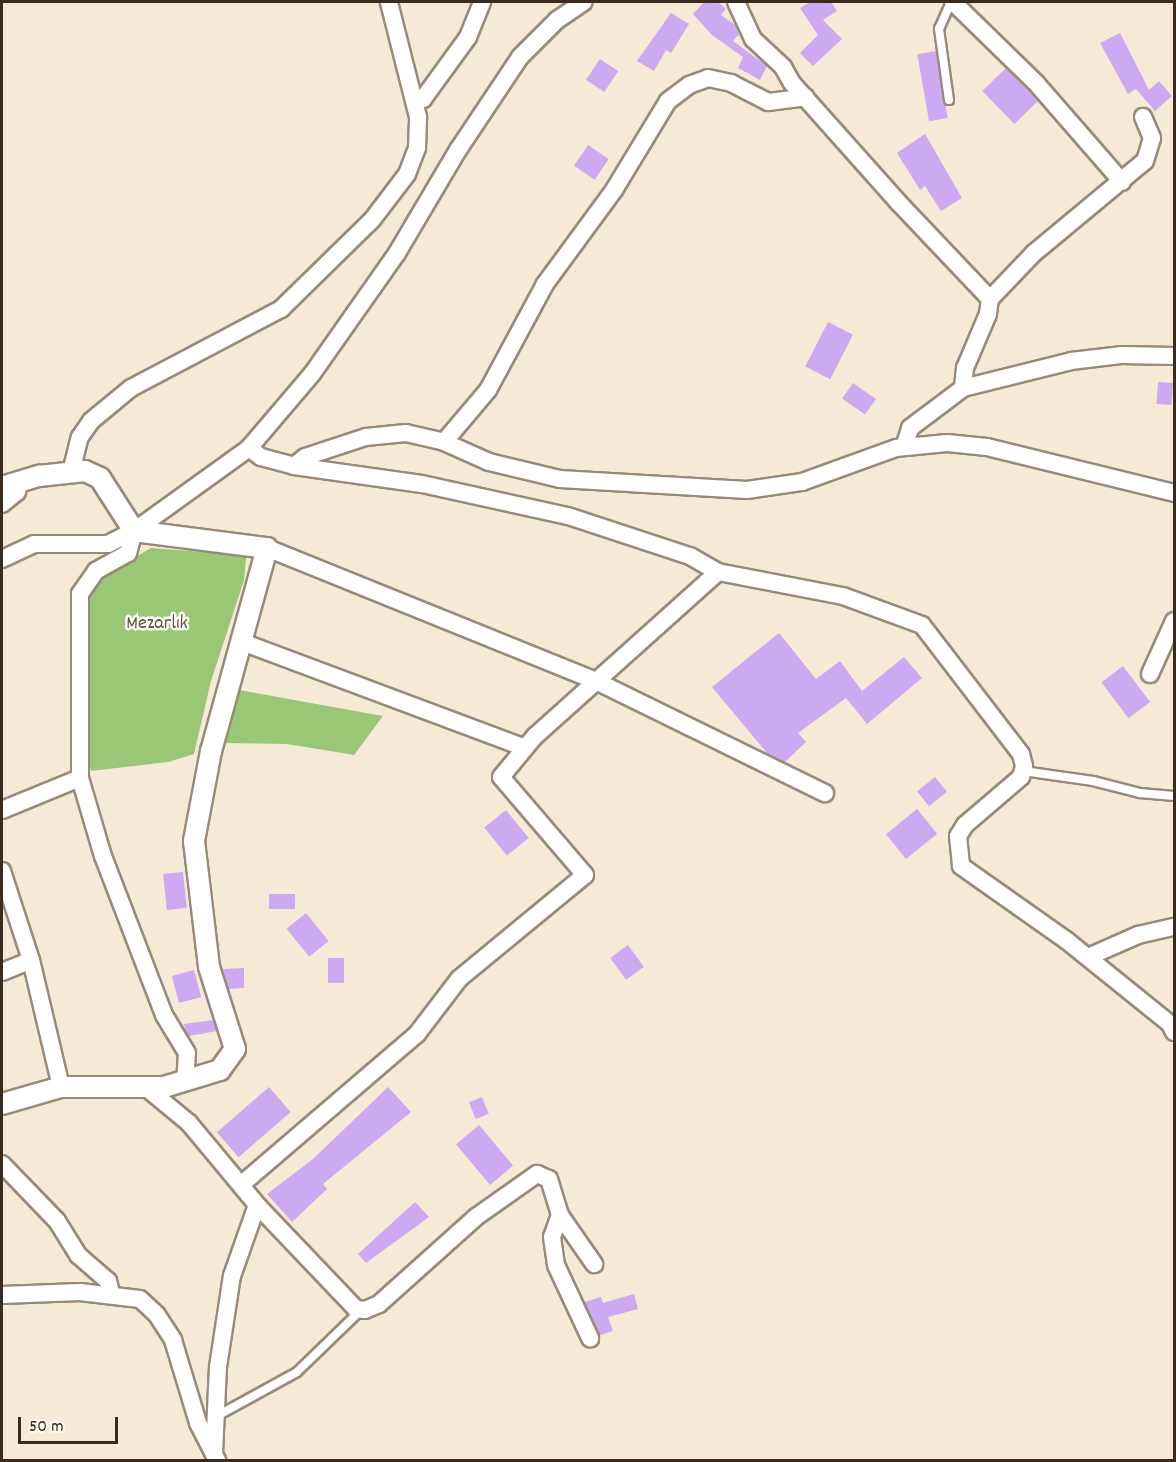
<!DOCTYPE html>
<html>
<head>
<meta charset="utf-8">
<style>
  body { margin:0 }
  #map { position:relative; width:1176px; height:1462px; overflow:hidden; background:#f5ead5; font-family:Dekko,sans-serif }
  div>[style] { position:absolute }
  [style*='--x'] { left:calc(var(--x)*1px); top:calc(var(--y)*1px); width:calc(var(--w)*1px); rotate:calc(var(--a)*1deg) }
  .green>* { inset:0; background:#99c776 }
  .building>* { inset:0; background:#cca9f1; transform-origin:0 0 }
  .roads { filter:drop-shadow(2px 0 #988a7a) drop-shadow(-2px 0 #988a7a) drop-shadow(0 2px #988a7a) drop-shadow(0 -2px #988a7a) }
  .service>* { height:8px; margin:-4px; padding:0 4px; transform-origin:4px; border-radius:4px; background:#fff }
  .minor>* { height:16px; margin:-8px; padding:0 8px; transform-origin:8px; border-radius:8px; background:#fff }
  .tertiary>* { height:20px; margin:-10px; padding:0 10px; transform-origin:10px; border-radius:10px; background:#fff }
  span { translate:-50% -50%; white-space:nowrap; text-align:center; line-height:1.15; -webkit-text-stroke:5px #fdfcf7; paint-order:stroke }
  .park-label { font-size:20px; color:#575938 }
  .frame { position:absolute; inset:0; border:3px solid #3b2a1e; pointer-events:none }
  .scale { position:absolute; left:18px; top:1417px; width:100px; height:27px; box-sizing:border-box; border:3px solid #3b2a1e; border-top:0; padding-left:8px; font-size:18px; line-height:21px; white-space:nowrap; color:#3b2a1e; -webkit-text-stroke:4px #fdfcf7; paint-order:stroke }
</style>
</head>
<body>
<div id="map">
  <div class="green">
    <i style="clip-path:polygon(151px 548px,242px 555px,246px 558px,244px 580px,211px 681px,194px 754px,168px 762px,91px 771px,87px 752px,87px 600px,96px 584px,113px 570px)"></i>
    <i style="clip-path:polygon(239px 690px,383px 716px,354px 755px,287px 744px,226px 743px)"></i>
  </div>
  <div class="building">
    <i style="clip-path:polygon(704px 2px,718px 2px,726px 9px,721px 15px,735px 25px,739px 34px,733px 41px,767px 66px,760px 80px,738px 68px,743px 57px,712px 35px,693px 14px)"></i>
    <i style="clip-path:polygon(810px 2px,831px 2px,837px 11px,823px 20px,842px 39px,813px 66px,800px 53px,818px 35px,800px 8px)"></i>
    <i style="clip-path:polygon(671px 13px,689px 24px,671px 53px,666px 50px,654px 71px,637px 61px)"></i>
    <i style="clip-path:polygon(1120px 33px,1149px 90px,1159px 81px,1172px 96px,1155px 111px,1136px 89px,1128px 94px,1100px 43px)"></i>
    <i style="left:936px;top:51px;width:68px;height:19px;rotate:80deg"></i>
    <i style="left:600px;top:59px;width:22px;height:25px;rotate:34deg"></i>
    <i style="left:1006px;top:68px;width:46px;height:33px;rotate:46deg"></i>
    <i style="clip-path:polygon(925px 134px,962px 198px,941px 211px,925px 186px,920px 190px,897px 153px)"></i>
    <i style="left:588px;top:145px;width:25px;height:25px;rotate:34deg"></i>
    <i style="left:828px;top:322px;width:28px;height:50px;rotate:27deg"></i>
    <i style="left:1158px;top:382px;width:15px;height:22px;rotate:4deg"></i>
    <i style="left:853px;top:383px;width:28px;height:19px;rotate:35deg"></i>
    <i style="clip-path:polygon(779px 633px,816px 679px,840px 661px,862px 691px,904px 657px,922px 678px,867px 724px,846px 698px,798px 733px,806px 742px,785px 762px,767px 753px,712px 687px)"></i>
    <i style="left:1123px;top:666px;width:45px;height:27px;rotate:53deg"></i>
    <i style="left:935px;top:777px;width:19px;height:23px;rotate:51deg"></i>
    <i style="left:917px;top:809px;width:32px;height:40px;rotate:51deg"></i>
    <i style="left:506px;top:810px;width:36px;height:28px;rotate:51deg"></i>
    <i style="left:183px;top:872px;width:36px;height:20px;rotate:84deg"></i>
    <i style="left:295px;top:894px;width:15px;height:26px;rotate:90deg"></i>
    <i style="left:306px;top:913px;width:36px;height:25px;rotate:51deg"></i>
    <i style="left:628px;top:945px;width:27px;height:22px;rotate:54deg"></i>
    <i style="left:328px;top:958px;width:16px;height:25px"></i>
    <i style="clip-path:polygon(244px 968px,244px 988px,228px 989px,223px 969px)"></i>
    <i style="left:194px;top:970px;width:28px;height:23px;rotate:75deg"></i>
    <i style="clip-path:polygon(213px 1020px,217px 1031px,189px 1036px,185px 1029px,184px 1024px)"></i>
    <i style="left:269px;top:1087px;width:33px;height:69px;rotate:49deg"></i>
    <i style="clip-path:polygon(388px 1087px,411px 1112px,323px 1184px,327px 1189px,292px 1222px,267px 1194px,313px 1159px)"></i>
    <i style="left:482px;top:1097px;width:18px;height:14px;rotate:68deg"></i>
    <i style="left:479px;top:1125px;width:53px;height:30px;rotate:50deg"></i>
    <i style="clip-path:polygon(415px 1202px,429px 1217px,366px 1263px,358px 1254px)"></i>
    <i style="clip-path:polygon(634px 1294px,638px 1309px,608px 1317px,613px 1331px,600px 1335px,585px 1302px,601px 1297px,603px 1303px)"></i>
  </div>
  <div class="roads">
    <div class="service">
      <i style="--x:949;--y:100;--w:72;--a:-98"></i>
      <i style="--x:939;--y:29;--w:30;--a:-66"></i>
      <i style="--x:1023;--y:771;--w:71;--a:8.1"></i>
      <i style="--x:1093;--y:781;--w:49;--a:14.3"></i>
      <i style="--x:1140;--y:793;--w:34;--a:5"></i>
      <i style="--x:217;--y:1416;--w:91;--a:-28.8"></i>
      <i style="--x:297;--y:1372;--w:89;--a:-44.1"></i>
    </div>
    <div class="minor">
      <i style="--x:736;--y:2;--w:41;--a:65.3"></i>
      <i style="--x:753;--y:39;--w:41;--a:43"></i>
      <i style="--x:783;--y:67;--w:18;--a:61"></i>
      <i style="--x:792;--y:83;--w:159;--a:48.3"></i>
      <i style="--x:898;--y:202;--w:134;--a:46.5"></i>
      <i style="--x:990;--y:299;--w:15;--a:98"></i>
      <i style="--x:988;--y:314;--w:59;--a:113.1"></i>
      <i style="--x:965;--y:368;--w:20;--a:96"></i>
      <i style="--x:953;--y:2;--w:116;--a:44.3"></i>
      <i style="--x:1036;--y:83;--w:131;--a:49"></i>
      <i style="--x:415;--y:102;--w:9;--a:-21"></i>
      <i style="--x:423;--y:99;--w:77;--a:-54"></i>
      <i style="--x:468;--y:37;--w:38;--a:-68"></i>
      <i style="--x:990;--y:299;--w:64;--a:-46.3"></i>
      <i style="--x:1034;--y:253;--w:144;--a:-39.7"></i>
      <i style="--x:1145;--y:161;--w:24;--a:-73"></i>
      <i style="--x:1152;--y:138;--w:23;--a:-113"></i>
      <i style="--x:444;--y:442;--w:68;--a:-49.8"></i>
      <i style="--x:488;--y:390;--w:120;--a:-61.7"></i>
      <i style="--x:545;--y:284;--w:117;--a:-53.7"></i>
      <i style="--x:614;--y:190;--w:104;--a:-58.8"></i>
      <i style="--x:668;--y:101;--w:26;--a:-37"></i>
      <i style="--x:689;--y:85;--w:20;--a:-20"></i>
      <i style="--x:708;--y:78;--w:24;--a:12"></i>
      <i style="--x:731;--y:83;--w:42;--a:27.2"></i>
      <i style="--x:768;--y:102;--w:38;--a:-7"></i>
      <i style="--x:904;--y:447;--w:20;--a:-72"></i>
      <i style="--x:910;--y:428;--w:66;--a:-37"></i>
      <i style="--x:963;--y:388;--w:111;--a:-14"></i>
      <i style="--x:1071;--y:361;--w:50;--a:-6.8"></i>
      <i style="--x:1121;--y:355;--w:53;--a:1.1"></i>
      <i style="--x:249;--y:448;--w:97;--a:-49.6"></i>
      <i style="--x:312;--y:374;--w:148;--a:-54.9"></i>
      <i style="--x:397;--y:253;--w:120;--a:-59.4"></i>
      <i style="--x:458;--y:150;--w:112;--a:-56.3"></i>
      <i style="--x:520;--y:57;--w:52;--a:-45"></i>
      <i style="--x:557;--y:20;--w:32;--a:-34"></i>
      <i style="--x:294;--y:466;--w:14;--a:-39"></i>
      <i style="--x:305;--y:457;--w:64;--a:-18.2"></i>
      <i style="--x:366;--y:437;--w:40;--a:-5.7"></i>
      <i style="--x:406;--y:433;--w:39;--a:13"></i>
      <i style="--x:444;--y:442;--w:49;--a:24"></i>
      <i style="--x:489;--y:462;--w:73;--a:13.5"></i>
      <i style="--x:560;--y:479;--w:187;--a:3.4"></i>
      <i style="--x:747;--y:490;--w:56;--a:-8.3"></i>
      <i style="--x:802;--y:482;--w:100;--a:-19.9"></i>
      <i style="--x:896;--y:448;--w:51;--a:-5.6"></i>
      <i style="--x:947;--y:443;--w:40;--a:5.7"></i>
      <i style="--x:987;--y:447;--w:193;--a:13.8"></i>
      <i style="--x:71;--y:472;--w:36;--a:-76"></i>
      <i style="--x:80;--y:437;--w:19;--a:-55"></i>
      <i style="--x:91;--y:421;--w:52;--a:-39.5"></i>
      <i style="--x:131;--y:388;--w:170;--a:-27.8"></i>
      <i style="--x:281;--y:309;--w:127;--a:-44.4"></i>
      <i style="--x:372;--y:220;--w:58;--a:-52.7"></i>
      <i style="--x:407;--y:174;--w:28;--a:-69"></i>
      <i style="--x:417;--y:148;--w:31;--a:-88"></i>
      <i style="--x:418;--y:117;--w:119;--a:-104.2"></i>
      <i style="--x:2;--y:504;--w:19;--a:-39"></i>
      <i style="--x:17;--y:492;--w:11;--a:-75"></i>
      <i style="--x:134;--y:531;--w:142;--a:-35.8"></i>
      <i style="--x:249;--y:448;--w:15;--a:37"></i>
      <i style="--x:261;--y:457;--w:34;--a:15"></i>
      <i style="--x:294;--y:466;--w:129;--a:8"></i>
      <i style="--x:422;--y:484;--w:149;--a:12.4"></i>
      <i style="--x:568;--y:516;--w:128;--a:18.2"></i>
      <i style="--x:690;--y:556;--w:32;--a:30"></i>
      <i style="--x:718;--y:572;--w:246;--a:138.1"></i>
      <i style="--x:535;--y:736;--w:53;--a:129.7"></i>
      <i style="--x:501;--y:777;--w:129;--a:49.4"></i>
      <i style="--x:585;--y:875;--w:163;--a:140.5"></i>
      <i style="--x:459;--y:979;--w:69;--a:127.4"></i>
      <i style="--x:417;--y:1034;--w:232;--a:139.4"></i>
      <i style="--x:267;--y:548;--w:355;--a:22"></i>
      <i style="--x:596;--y:681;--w:255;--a:26.1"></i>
      <i style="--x:2;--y:559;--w:35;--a:-25"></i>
      <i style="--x:34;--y:544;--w:74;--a:0"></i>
      <i style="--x:108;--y:544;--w:29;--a:-27"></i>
      <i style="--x:134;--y:531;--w:23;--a:105"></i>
      <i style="--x:128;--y:553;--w:37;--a:151"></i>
      <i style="--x:96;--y:571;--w:28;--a:125"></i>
      <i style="--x:80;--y:594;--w:184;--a:90"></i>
      <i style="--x:80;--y:778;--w:81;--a:73.6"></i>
      <i style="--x:103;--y:856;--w:170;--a:69"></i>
      <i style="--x:164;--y:1015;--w:44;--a:58.8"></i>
      <i style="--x:187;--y:1053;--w:28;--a:94"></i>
      <i style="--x:718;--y:572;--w:127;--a:10.9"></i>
      <i style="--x:843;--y:596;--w:84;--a:20.2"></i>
      <i style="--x:922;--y:625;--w:163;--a:52.5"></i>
      <i style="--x:1021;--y:754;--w:12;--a:76"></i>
      <i style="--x:1024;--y:766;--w:11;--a:105"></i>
      <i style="--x:1021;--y:777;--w:74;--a:139.4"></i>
      <i style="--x:965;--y:825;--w:13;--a:122"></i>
      <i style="--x:958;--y:836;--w:30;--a:84"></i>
      <i style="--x:961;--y:866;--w:128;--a:35.2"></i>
      <i style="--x:1066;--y:940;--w:134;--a:38.9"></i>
      <i style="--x:1170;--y:1024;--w:9;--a:63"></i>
      <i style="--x:242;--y:642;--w:302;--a:20.5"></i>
      <i style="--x:1150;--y:674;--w:58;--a:-65.6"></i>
      <i style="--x:2;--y:810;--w:84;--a:-22.3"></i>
      <i style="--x:2;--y:871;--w:94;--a:72"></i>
      <i style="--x:31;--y:960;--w:130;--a:76.7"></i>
      <i style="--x:1088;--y:957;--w:55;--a:-23.7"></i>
      <i style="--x:1138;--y:935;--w:37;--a:-13"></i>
      <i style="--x:2;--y:972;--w:31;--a:-22"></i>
      <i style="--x:148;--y:1089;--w:53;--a:39.7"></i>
      <i style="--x:189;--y:1123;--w:107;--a:50.3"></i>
      <i style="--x:257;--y:1205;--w:144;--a:46.4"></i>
      <i style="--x:356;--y:1309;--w:9;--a:6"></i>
      <i style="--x:365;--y:1310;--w:15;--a:-23"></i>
      <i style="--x:379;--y:1304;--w:130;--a:-41.9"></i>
      <i style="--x:476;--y:1217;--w:75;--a:-35.2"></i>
      <i style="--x:537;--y:1174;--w:13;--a:23"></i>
      <i style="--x:549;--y:1179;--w:38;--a:73"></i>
      <i style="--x:560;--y:1215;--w:60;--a:55.2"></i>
      <i style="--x:2;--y:1164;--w:79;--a:46"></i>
      <i style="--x:57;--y:1221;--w:40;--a:58"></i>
      <i style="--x:78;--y:1255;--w:40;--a:41"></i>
      <i style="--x:108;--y:1281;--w:12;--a:76"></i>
      <i style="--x:560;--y:1215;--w:23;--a:110"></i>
      <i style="--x:552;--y:1237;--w:28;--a:82"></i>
      <i style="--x:556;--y:1265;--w:81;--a:65"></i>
      <i style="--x:2;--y:1295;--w:78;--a:-2.2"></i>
      <i style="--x:80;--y:1292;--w:60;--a:6.7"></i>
      <i style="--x:140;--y:1299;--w:23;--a:43"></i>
      <i style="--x:157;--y:1315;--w:30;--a:57"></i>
      <i style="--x:173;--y:1340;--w:87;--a:73.2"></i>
      <i style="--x:198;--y:1423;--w:42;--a:62.8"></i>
      <i style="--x:214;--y:1454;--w:87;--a:-87.4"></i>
      <i style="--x:218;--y:1367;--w:92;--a:-81.3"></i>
      <i style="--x:232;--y:1276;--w:75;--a:-70.6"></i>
    </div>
    <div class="tertiary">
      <i style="--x:2;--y:487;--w:39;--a:-17"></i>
      <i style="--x:39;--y:476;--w:46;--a:-6.2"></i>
      <i style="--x:85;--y:471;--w:17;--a:25"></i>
      <i style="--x:100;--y:478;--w:63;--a:57.3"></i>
      <i style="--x:134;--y:531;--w:134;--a:7.3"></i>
      <i style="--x:267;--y:548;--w:211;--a:105.4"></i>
      <i style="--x:211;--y:751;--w:92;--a:100.7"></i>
      <i style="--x:194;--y:841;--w:127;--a:83.2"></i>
      <i style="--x:209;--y:967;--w:86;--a:72.4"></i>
      <i style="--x:235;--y:1049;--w:26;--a:126"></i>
      <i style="--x:220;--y:1070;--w:59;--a:163.1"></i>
      <i style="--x:164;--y:1087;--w:103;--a:180"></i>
      <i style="--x:61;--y:1087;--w:61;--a:163.9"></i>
    </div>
  </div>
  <div class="park-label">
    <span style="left:157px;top:624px">Mezarlık</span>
  </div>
  <div class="frame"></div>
  <div class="scale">50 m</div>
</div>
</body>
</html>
